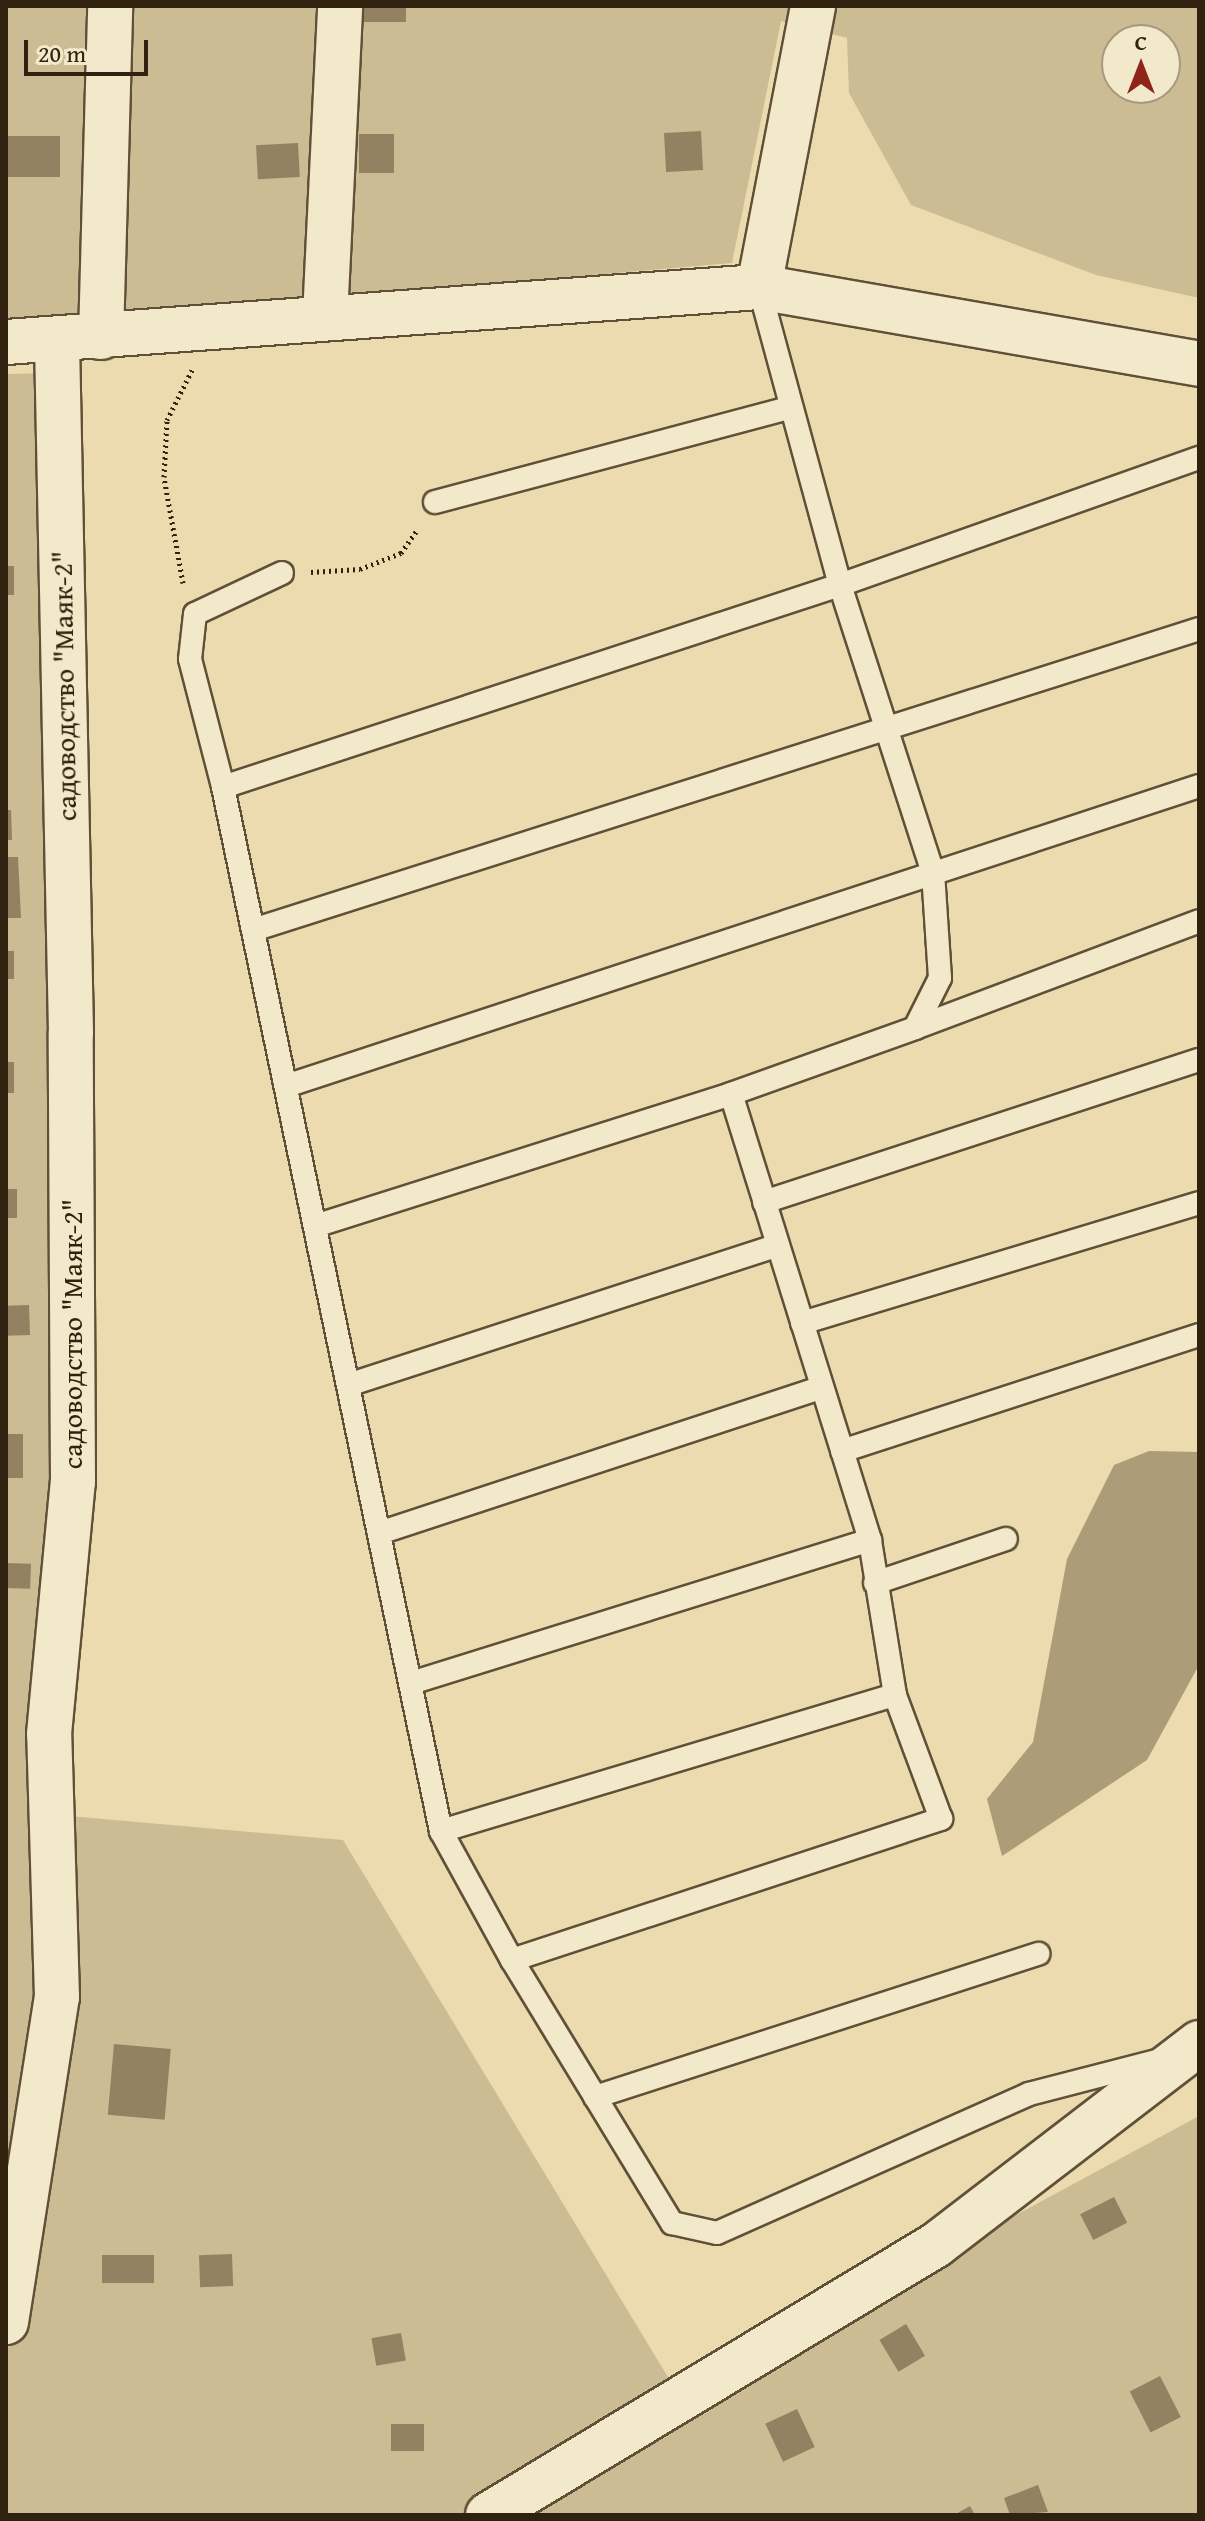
<!DOCTYPE html>
<html>
<head>
<meta charset="utf-8">
<style>
  body { margin:0 }
  #map { position:relative; width:1205px; height:2521px; overflow:hidden; background:#ebdbae; font-family:"Gentium Book Plus",serif }
  div>[style] { position:absolute }
  [style*='--x'] { left:calc(var(--x)*1px); top:calc(var(--y)*1px); width:calc(var(--w)*1px); rotate:calc(var(--a)*1deg) }
  .green>* { inset:0; background:#cbbc93 }
  .water>* { inset:0; background:#ac9c78 }
  .building>* { inset:0; background:#928262; transform-origin:0 0 }
  .path>* { height:5px; margin-top:-2.5px; transform-origin:0; background:repeating-linear-gradient(90deg,#31220f 0 2px,transparent 0 6px) }
  .roads { filter:drop-shadow(2px 0 #605037) drop-shadow(-2px 0 #605037) drop-shadow(0 2px #605037) drop-shadow(0 -2px #605037) }
  .service>* { height:22px; margin:-11px; padding:0 11px; transform-origin:11px; border-radius:11px; background:#f2e8ca }
  .minor>* { height:44px; margin:-22px; padding:0 22px; transform-origin:22px; border-radius:22px; background:#f2e8ca }
  span { translate:-50% -50%; white-space:nowrap; text-align:center; line-height:1.15; -webkit-text-stroke:6px #f2e8ca; paint-order:stroke }
  .street-label { font-size:28px; color:#31220f }
  .frame { position:absolute; inset:0; border:8px solid #31220f; pointer-events:none }
  .north { position:absolute; left:1101px; top:24px; width:80px; height:80px; box-sizing:border-box; background:#f2e8ca; border:2px solid #a5997f; border-radius:50%; rotate:0deg; font-size:22px; font-weight:700; line-height:32px; text-align:center; color:#31220f }
  .north::after { content:''; display:block; margin:auto; width:28px; height:36px; background:#8f2418; clip-path:polygon(50% 0,100% 100%,50% 72%,0 100%) }
  .scale { position:absolute; left:24px; top:40px; width:124px; height:36px; box-sizing:border-box; border:4px solid #31220f; border-top:0; padding-left:10px; font-size:24px; line-height:28px; white-space:nowrap; color:#31220f; -webkit-text-stroke:6px #f2e8ca; paint-order:stroke }
</style>
</head>
<body>
<div id="map">
  <div class="green">
    <i style="clip-path:polygon(evenodd,6px 6px,1199px 6px,1199px 298px,1096px 275px,911px 205px,849px 93px,847px 38px,781px 21px,732px 263px,6px 325px,6px 6px,1117px 40px,1165px 40px,1165px 88px,1117px 88px,1117px 40px)"></i>
    <i style="clip-path:polygon(63px 373px,69px 1816px,343px 1840px,680px 2397px,1199px 2116px,1199px 2515px,6px 2515px,6px 374px)"></i>
  </div>
  <div class="water">
    <i style="clip-path:polygon(1149px 1451px,1199px 1452px,1199px 1665px,1147px 1760px,1002px 1856px,987px 1799px,1033px 1742px,1067px 1559px,1114px 1465px)"></i>
  </div>
  <div class="building">
    <i style="left:362px;top:6px;width:44px;height:16px"></i>
    <i style="left:701px;top:131px;width:39px;height:37px;rotate:87deg"></i>
    <i style="left:359px;top:134px;width:35px;height:39px"></i>
    <i style="left:8px;top:136px;width:52px;height:41px"></i>
    <i style="left:298px;top:143px;width:34px;height:42px;rotate:87deg"></i>
    <i style="left:6px;top:566px;width:8px;height:29px"></i>
    <i style="clip-path:polygon(6px 810px,11px 810px,12px 840px,6px 840px)"></i>
    <i style="clip-path:polygon(6px 857px,18px 857px,21px 918px,6px 918px)"></i>
    <i style="left:6px;top:951px;width:8px;height:28px"></i>
    <i style="left:6px;top:1062px;width:8px;height:31px"></i>
    <i style="left:17px;top:1189px;width:29px;height:11px;rotate:90deg"></i>
    <i style="left:29px;top:1305px;width:30px;height:23px;rotate:88deg"></i>
    <i style="left:6px;top:1434px;width:17px;height:44px"></i>
    <i style="left:6px;top:1563px;width:25px;height:25px;rotate:2deg"></i>
    <i style="left:114px;top:2044px;width:57px;height:71px;rotate:5deg"></i>
    <i style="left:1114px;top:2197px;width:29px;height:38px;rotate:63deg"></i>
    <i style="left:232px;top:2254px;width:32px;height:33px;rotate:88deg"></i>
    <i style="left:154px;top:2255px;width:28px;height:52px;rotate:90deg"></i>
    <i style="left:906px;top:2324px;width:37px;height:31px;rotate:59deg"></i>
    <i style="left:401px;top:2333px;width:28px;height:30px;rotate:80deg"></i>
    <i style="left:1160px;top:2376px;width:46px;height:34px;rotate:63deg"></i>
    <i style="left:797px;top:2409px;width:42px;height:35px;rotate:65deg"></i>
    <i style="left:391px;top:2424px;width:33px;height:27px"></i>
    <i style="clip-path:polygon(1038px 2485px,1048px 2512px,1010px 2515px,1004px 2498px)"></i>
    <i style="clip-path:polygon(970px 2506px,975px 2515px,954px 2515px)"></i>
  </div>
  <div class="path">
    <i style="--x:311;--y:572;--w:49;--a:-3.5"></i>
    <i style="--x:360;--y:569;--w:44;--a:-21.3"></i>
    <i style="--x:401;--y:553;--w:29;--a:-55"></i>
    <i style="--x:183;--y:583;--w:108;--a:-100.2"></i>
    <i style="--x:164;--y:477;--w:57;--a:-87"></i>
    <i style="--x:167;--y:420;--w:56;--a:-63.4"></i>
  </div>
  <div class="roads">
    <div class="service">
      <i style="--x:435;--y:502;--w:368;--a:-14.9"></i>
      <i style="--x:282;--y:573;--w:96;--a:154.8"></i>
      <i style="--x:195;--y:614;--w:45;--a:96.3"></i>
      <i style="--x:190;--y:659;--w:132;--a:75.5"></i>
      <i style="--x:223;--y:787;--w:1067;--a:78.21"></i>
      <i style="--x:441;--y:1831;--w:147;--a:61.2"></i>
      <i style="--x:512;--y:1960;--w:308;--a:58.7"></i>
      <i style="--x:672;--y:2223;--w:46;--a:12.5"></i>
      <i style="--x:717;--y:2233;--w:342;--a:-24"></i>
      <i style="--x:1029;--y:2094;--w:135;--a:-14.5"></i>
      <i style="--x:223;--y:787;--w:649;--a:-18.13"></i>
      <i style="--x:840;--y:585;--w:381;--a:-19.5"></i>
      <i style="--x:253;--y:930;--w:993;--a:-17.65"></i>
      <i style="--x:915;--y:1028;--w:303;--a:-20.6"></i>
      <i style="--x:286;--y:1086;--w:961;--a:-18.19"></i>
      <i style="--x:764;--y:1202;--w:458;--a:-18.1"></i>
      <i style="--x:315;--y:1226;--w:436;--a:-17.6"></i>
      <i style="--x:731;--y:1094;--w:195;--a:-19.7"></i>
      <i style="--x:915;--y:1028;--w:56;--a:-63.4"></i>
      <i style="--x:940;--y:978;--w:105;--a:-93.8"></i>
      <i style="--x:933;--y:873;--w:303;--a:-107.9"></i>
      <i style="--x:840;--y:585;--w:309;--a:-105.2"></i>
      <i style="--x:802;--y:1323;--w:415;--a:-16.8"></i>
      <i style="--x:348;--y:1385;--w:452;--a:-18"></i>
      <i style="--x:842;--y:1451;--w:375;--a:-18"></i>
      <i style="--x:379;--y:1533;--w:466;--a:-18.2"></i>
      <i style="--x:875;--y:1583;--w:138;--a:-18.6"></i>
      <i style="--x:411;--y:1683;--w:481;--a:-17.3"></i>
      <i style="--x:441;--y:1831;--w:474;--a:-16.7"></i>
      <i style="--x:512;--y:1960;--w:452;--a:-18.2"></i>
      <i style="--x:941;--y:1819;--w:132;--a:-110.4"></i>
      <i style="--x:895;--y:1695;--w:157;--a:-99.2"></i>
      <i style="--x:870;--y:1540;--w:467;--a:-107.3"></i>
      <i style="--x:595;--y:2097;--w:466;--a:-17.9"></i>
    </div>
    <div class="minor">
      <i style="--x:759;--y:287;--w:286;--a:-79.1"></i>
      <i style="--x:325;--y:317;--w:311;--a:-87.2"></i>
      <i style="--x:101;--y:337;--w:331;--a:-88.4"></i>
      <i style="--x:6;--y:342;--w:755;--a:-4.18"></i>
      <i style="--x:759;--y:287;--w:447;--a:9.9"></i>
      <i style="--x:6;--y:2322;--w:329;--a:-81.1"></i>
      <i style="--x:57;--y:1997;--w:263;--a:-91.7"></i>
      <i style="--x:49;--y:1734;--w:253;--a:-84.6"></i>
      <i style="--x:73;--y:1482;--w:449;--a:-90.3"></i>
      <i style="--x:71;--y:1033;--w:692;--a:-91.16"></i>
      <i style="--x:488;--y:2515;--w:523;--a:-31.08"></i>
      <i style="--x:936;--y:2245;--w:332;--a:-37.5"></i>
    </div>
  </div>
  <div class="street-label">
    <span style="left:64px;top:686px;rotate:-91deg">садоводство "Маяк-2"</span>
    <span style="left:72px;top:1334px;rotate:-90deg">садоводство "Маяк-2"</span>
  </div>
  <div class="frame"></div>
  <div class="north">С</div>
  <div class="scale">20 m</div>
</div>
</body>
</html>
